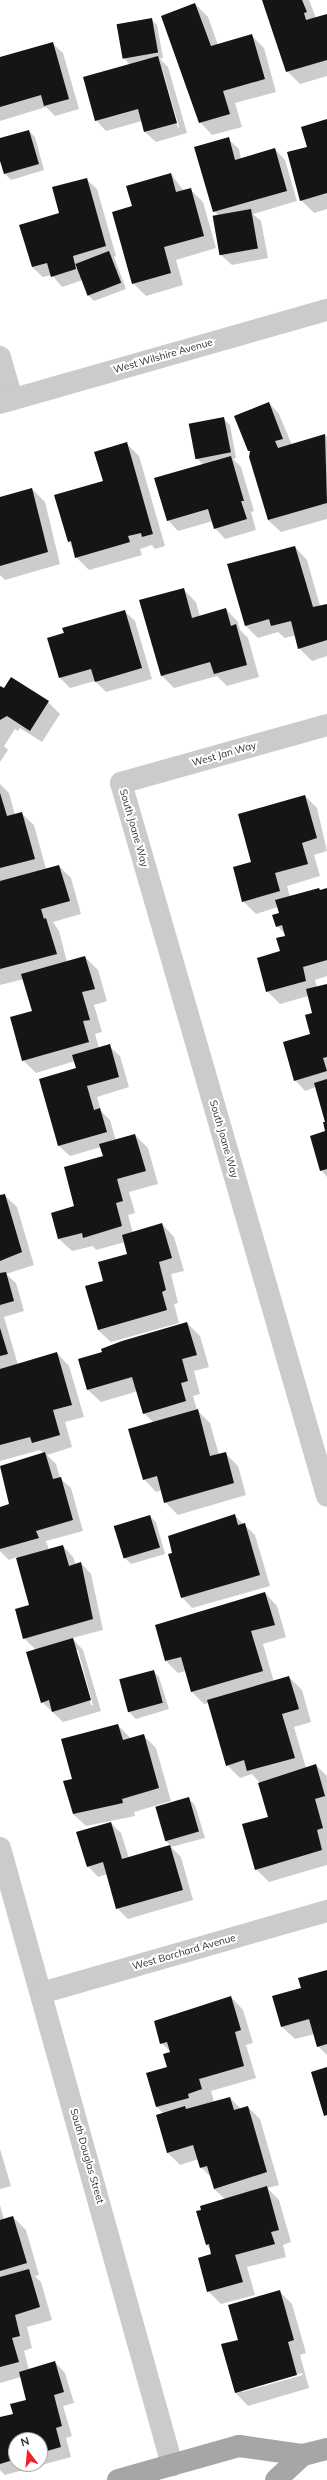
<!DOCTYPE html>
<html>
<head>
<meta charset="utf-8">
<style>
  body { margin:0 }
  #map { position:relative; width:327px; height:2480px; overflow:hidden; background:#fff; font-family:Mulish,sans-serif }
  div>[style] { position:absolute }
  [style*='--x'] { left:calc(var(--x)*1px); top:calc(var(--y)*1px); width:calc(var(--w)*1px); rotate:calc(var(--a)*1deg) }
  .shadow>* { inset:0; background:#0003 }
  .building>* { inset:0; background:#151515; transform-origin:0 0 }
  .minor>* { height:22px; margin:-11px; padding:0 11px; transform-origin:11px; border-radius:11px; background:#cbcbcb }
  .primary>* { height:22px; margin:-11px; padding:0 11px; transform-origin:11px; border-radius:11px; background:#a6a6a6 }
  span { translate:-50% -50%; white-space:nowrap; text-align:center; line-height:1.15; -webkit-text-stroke:4px #fff; paint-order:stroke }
  .street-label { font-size:10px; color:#2e2e2e }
  .north { position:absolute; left:8px; top:2432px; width:40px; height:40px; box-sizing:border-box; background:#fff; border:1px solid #ababab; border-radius:50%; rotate:344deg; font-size:11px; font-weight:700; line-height:16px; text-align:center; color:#2e2e2e }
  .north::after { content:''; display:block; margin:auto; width:14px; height:18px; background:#f52128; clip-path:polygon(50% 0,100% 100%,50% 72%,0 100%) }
</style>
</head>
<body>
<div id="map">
  <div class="shadow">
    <i style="clip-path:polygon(263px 0,309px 0,316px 18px,327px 15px,327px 76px,300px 84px,287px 71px)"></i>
    <i style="clip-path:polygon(195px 4px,208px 17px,218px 45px,251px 35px,264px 48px,276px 92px,235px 103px,242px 127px,212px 135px,200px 122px)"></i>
    <i style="clip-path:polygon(evenodd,151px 19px,157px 25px,163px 58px,160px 59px,168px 67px,187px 133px,156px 142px,145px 132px,142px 121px,106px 131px,96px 120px,130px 65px,124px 58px,151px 19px,160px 68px,162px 68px,179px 127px,178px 128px,160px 68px)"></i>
    <i style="clip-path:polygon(52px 43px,63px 53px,79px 109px,55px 116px,46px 107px,0 121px,0 58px)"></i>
    <i style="clip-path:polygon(327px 120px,327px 209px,314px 213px,301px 200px,308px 148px)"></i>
    <i style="clip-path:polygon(29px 131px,35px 137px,44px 170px,11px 180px,5px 174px,0 157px,0 139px)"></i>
    <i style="clip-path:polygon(228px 139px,239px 149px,241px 159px,275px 149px,285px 160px,297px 201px,253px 214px,261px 221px,268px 258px,232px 265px,221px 255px,219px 216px,214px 211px)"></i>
    <i style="clip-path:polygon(171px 174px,184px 191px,190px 189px,203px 202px,216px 248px,176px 260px,183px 285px,146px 296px,133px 283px,133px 207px)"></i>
    <i style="clip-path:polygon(86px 179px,97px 189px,116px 256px,114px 257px,126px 289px,94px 301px,88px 295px,83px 280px,62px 287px,52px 275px,43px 277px,32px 267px,20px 225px,61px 214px)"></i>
    <i style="clip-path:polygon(269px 403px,279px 414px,292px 445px,325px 435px,327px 437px,327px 519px,281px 532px,268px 520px,252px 456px,235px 416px)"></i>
    <i style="clip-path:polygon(223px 418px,230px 425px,236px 458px,233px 459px,241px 467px,254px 511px,251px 512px,256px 530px,225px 539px,215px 528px,213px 521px,178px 531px,168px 520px,203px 465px,197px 458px)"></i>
    <i style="clip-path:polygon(126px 443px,139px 456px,165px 546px,155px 549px,152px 545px,140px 549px,142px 555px,89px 570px,76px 557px,69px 541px)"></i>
    <i style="clip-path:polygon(32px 489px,45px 502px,60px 564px,5px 580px,0 575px,0 497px)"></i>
    <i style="clip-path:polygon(295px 547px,307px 560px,320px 606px,327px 605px,327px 656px,312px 661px,299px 648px,296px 635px,285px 638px,278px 632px,258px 638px,245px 625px)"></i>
    <i style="clip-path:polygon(183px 589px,196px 602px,200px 617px,226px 609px,238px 622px,240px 630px,248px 638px,259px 677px,227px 686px,217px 676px,174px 688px,161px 675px)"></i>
    <i style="clip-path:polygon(124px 611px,135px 621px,152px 679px,106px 692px,95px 681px,70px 688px,60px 678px,48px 638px)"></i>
    <i style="clip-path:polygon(0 687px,48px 702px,60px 714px,42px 742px,20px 728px,18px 731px,15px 729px,4px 746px,8px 750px,0 762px)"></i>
    <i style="clip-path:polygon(0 784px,9px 793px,15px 815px,21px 813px,34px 825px,46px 869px,59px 866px,71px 878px,81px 914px,53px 922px,59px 931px,67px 962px,85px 957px,98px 970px,107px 1001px,94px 1005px,102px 1032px,95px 1034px,99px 1048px,109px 1046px,120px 1056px,129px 1087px,97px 1097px,101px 1111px,110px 1120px,116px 1141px,135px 1135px,148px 1148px,158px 1184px,129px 1192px,135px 1213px,128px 1215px,133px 1233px,162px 1224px,174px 1237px,184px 1271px,171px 1274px,178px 1303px,174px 1304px,179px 1323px,111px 1342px,98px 1330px,104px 1281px,128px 1255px,125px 1242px,96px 1250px,93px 1246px,72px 1251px,59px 1239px,52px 1213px,76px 1207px,104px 1157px,101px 1147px,70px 1156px,59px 1146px,40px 1080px,77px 1069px,75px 1061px,36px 1073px,23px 1060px,33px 1011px,24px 979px,0 985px)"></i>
    <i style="clip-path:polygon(305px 796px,317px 808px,327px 851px,314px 855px,320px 876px,287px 886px,290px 897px,327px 889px,327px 976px,315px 980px,317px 987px,327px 985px,327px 1177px,321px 1170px,326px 1122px,316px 1087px,305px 1091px,295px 1080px,312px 1035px,314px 1014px,308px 996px,280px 1004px,267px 991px,287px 936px,277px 926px,280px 914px,278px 907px,256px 914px,243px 901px,252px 863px)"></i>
    <i style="clip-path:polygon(evenodd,4px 1195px,17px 1207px,34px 1265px,6px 1274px,16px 1283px,24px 1311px,4px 1317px,18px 1365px,57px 1353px,69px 1366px,84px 1417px,65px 1422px,72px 1447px,47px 1455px,56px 1464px,60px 1478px,71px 1488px,83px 1531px,46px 1541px,49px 1550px,63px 1546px,73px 1557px,76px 1565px,81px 1563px,91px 1574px,103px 1630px,72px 1638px,83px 1650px,101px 1711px,63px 1722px,42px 1702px,36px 1650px,24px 1638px,30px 1605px,17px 1557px,9px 1560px,0 1551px,0 1508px,10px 1505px,0 1467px,44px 1454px,40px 1450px,0 1461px,0 1196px,4px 1195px,76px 1650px,78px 1650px,93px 1705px,91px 1705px,76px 1650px)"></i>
    <i style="clip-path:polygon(187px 1323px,200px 1336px,209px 1367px,194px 1371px,200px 1394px,193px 1396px,197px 1410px,210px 1423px,219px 1455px,225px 1453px,238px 1466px,246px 1495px,178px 1515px,165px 1502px,162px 1490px,156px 1492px,144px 1479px,154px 1423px,144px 1413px,138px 1391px,101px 1402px,88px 1390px,103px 1353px)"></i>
    <i style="clip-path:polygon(150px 1516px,156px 1522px,165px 1554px,131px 1564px,125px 1558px)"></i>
    <i style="clip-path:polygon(235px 1516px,255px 1535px,270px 1586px,192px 1608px,182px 1597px,173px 1553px,195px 1527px)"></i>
    <i style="clip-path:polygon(265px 1593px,277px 1606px,286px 1637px,263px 1644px,274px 1682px,289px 1677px,302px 1690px,311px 1722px,294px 1727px,306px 1768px,316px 1765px,327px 1776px,327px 1865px,269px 1882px,256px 1869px,269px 1817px,260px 1783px,252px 1774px,240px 1778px,227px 1765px,209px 1703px,204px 1704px,192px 1692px,186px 1671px,178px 1673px,166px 1661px)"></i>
    <i style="clip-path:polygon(153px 1671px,159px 1677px,169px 1709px,136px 1719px,130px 1713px,120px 1681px)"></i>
    <i style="clip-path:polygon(118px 1725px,131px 1739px,143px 1735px,156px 1748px,171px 1801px,134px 1812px,135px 1816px,86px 1826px,73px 1814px,73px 1779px)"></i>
    <i style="clip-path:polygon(189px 1799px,195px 1805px,205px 1838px,171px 1847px,181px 1857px,193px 1900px,128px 1919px,117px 1908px,107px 1874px,98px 1877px,88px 1866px,110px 1822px,121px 1833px,129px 1858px,171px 1846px,166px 1841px,156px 1808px)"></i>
    <i style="clip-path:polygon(327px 1971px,327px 2055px,318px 2046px,315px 2034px,295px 2039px,282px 2027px,274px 1997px,302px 1989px)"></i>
    <i style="clip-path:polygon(231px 1997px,243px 2010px,253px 2043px,246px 2045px,256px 2078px,211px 2091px,214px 2102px,230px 2098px,241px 2109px,248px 2107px,260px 2119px,279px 2185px,267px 2188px,279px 2200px,291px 2242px,283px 2245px,286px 2257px,247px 2267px,255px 2295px,221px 2304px,208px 2291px,213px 2255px,207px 2245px,225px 2199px,214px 2189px,211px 2177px,201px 2167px,199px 2159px,180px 2165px,167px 2152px,163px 2113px,157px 2107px,147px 2074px,168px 2068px,171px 2052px,161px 2043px)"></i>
    <i style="clip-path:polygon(0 2149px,11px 2186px,0 2189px)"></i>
    <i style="clip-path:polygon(evenodd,0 2205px,4px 2220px,13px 2217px,26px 2230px,39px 2275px,35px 2276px,41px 2282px,52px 2320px,27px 2327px,32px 2348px,24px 2351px,29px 2370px,55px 2362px,65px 2373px,74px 2403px,63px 2406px,72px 2436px,66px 2438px,71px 2457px,5px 2475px,0 2470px,0 2418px,14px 2414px,28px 2401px,21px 2377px,0 2383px,0 2205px,16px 2440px,40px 2440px,40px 2464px,16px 2464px,16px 2440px)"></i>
    <i style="clip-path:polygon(evenodd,280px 2292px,292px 2304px,306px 2353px,300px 2355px,309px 2388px,248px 2406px,236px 2393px,222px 2345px,239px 2340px,280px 2292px,302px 2373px,303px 2375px,242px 2392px,242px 2390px,302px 2373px)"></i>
  </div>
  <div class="building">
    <i style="clip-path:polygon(262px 0,302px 0,307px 12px,304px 13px,306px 20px,327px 14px,327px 60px,286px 72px)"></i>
    <i style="clip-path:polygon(195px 3px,211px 46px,252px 34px,265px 79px,223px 91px,230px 114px,199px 123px,161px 16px)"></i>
    <i style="left:152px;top:18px;width:35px;height:36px;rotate:80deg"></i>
    <i style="clip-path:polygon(53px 42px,69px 99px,44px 106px,41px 95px,0 107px,0 57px)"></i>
    <i style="clip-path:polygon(158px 56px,177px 123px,144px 132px,138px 109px,95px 121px,83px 77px)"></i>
    <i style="clip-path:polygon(327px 119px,327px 193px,300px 201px,287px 152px,307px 147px,301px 127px)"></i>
    <i style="clip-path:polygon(29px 130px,39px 164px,4px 174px,0 161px,0 138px)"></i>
    <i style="clip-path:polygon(229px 137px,235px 160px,275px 148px,287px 191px,213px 212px,194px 147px)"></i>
    <i style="clip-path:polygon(171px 173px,176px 192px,191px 188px,204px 236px,164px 247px,171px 273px,132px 284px,112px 212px,132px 206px,126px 186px)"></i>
    <i style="clip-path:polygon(87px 178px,106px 246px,73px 256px,76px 269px,51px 277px,47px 263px,32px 267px,19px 225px,59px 213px,52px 187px)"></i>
    <i style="left:251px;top:209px;width:40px;height:39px;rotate:80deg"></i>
    <i style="left:109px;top:251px;width:34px;height:36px;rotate:69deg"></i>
    <i style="clip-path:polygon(269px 402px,283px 439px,275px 441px,278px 448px,325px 434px,327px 503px,268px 520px,249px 457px,250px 451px,248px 451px,234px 416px)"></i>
    <i style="left:224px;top:417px;width:36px;height:36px;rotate:79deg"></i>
    <i style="clip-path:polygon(127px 442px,153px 534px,142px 537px,141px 533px,128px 536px,130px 542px,75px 558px,71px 541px,68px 542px,54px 495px,103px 481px,94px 452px)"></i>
    <i style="clip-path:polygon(231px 456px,244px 501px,241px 501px,247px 519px,214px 529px,208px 509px,167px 521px,154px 478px)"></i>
    <i style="clip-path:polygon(32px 488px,48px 552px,0 566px,0 497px)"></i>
    <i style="clip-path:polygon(295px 546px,313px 607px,327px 604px,327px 640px,298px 649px,291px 621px,271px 626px,269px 619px,245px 626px,227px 564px)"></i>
    <i style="clip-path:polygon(184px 588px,192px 618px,226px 608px,231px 626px,236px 624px,247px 665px,214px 674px,210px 662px,161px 676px,139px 600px)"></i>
    <i style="clip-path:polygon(125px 610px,142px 668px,95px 682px,91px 669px,59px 678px,47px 638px,64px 633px,62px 628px)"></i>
    <i style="clip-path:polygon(11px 677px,49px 701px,30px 731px,7px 716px,0 720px,0 686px,4px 688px)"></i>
    <i style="clip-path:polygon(0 793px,7px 816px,22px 812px,35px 859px,0 868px)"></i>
    <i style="clip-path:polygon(305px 795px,317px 838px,302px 843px,308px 864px,275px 873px,280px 891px,242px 902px,233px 867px,251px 862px,238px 814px)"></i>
    <i style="clip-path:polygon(59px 865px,70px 901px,41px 909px,44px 919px,46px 918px,57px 954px,0 969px,0 881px)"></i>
    <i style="clip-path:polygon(319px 888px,320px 890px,327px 888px,327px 960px,303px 967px,306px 981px,266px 992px,257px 958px,280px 951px,276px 938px,285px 936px,282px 925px,276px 927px,272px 915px,279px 913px,275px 900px)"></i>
    <i style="clip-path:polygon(85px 956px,95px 989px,82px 992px,90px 1020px,83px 1021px,89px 1042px,22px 1061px,10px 1017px,32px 1011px,21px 974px)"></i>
    <i style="clip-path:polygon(327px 984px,327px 1057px,323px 1058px,327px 1071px,294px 1081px,283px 1042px,310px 1034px,305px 1015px,312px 1013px,306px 989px)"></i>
    <i style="clip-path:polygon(110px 1044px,119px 1077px,87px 1086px,94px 1110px,100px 1108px,107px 1132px,58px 1146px,39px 1079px,76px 1068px,72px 1055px)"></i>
    <i style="clip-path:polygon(327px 1079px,327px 1169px,320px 1171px,310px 1136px,325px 1131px,323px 1122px,325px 1122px,314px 1083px)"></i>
    <i style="clip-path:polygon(135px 1134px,146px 1171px,117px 1179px,123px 1201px,116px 1203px,122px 1226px,83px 1238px,82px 1233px,58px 1239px,51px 1213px,74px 1206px,64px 1167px,103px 1156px,99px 1144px)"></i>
    <i style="clip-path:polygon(5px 1194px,22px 1252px,0 1261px,0 1195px)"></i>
    <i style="clip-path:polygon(162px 1223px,172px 1258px,159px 1262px,166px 1290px,162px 1292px,167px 1310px,98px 1330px,85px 1286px,103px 1281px,98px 1262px,127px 1254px,122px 1235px)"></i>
    <i style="clip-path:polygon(6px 1272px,14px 1301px,0 1305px,0 1273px)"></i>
    <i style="clip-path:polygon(187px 1322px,197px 1355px,182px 1359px,188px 1381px,181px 1383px,186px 1401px,143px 1414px,132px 1377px,87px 1390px,78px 1359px,102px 1352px,101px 1349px,122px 1341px)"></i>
    <i style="clip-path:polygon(0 1328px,8px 1354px,0 1356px)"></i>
    <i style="clip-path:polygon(57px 1352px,72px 1405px,53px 1410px,60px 1435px,32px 1443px,30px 1437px,0 1445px,0 1369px)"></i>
    <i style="clip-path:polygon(198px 1409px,210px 1456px,226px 1452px,234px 1483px,164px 1503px,157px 1476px,143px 1480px,128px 1429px)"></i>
    <i style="clip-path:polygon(45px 1452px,53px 1479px,61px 1477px,73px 1520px,36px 1531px,39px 1538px,0 1549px,0 1507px,9px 1504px,0 1466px)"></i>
    <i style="clip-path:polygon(235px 1514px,238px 1525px,245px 1523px,260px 1575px,181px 1598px,168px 1554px,172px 1553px,168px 1536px)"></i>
    <i style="left:150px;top:1515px;width:34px;height:38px;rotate:73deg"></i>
    <i style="clip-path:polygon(63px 1545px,69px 1566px,81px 1562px,93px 1619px,23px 1639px,15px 1609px,29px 1605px,16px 1558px)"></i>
    <i style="clip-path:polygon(265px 1592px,275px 1625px,251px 1631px,263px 1671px,191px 1692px,181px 1657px,165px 1661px,155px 1625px)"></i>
    <i style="clip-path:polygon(73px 1638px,91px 1700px,52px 1712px,49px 1700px,41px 1703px,26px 1652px)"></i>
    <i style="left:154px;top:1670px;width:34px;height:36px;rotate:75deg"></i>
    <i style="clip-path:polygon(289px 1676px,299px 1709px,282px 1714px,295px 1758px,247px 1771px,244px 1760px,226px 1766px,207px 1700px)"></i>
    <i style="clip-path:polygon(118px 1724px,123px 1740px,144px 1734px,159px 1788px,122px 1799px,123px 1803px,73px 1814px,63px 1781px,72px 1779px,61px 1739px)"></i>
    <i style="clip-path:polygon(316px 1764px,325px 1796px,315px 1799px,323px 1828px,317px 1830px,322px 1850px,255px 1870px,242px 1824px,268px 1817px,258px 1783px)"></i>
    <i style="left:189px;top:1797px;width:36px;height:35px;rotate:74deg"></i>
    <i style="clip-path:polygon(111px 1822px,122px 1859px,170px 1845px,183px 1890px,116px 1909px,103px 1862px,87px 1867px,76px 1832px)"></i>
    <i style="clip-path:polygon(327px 1970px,327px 2044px,317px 2047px,309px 2019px,281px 2027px,272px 1996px,301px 1988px,298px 1978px)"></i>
    <i style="clip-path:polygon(231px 1996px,241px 2030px,235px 2032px,244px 2066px,199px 2079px,202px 2089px,188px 2094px,189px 2098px,156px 2107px,146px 2073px,167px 2067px,163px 2054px,170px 2052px,167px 2042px,160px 2044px,154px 2021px)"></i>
    <i style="clip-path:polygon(327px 2067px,327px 2115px,324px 2116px,311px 2072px)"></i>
    <i style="clip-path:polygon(230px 2097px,234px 2110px,248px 2106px,267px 2172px,214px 2189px,207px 2166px,200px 2168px,193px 2145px,167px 2153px,156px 2115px,185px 2106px,186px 2109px)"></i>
    <i style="clip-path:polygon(267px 2186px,279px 2230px,271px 2232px,275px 2244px,235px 2255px,243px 2282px,207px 2292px,198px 2258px,211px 2254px,209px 2244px,206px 2245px,196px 2211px,201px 2210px,200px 2206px)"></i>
    <i style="clip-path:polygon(13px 2216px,27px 2263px,0 2271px,0 2220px)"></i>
    <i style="clip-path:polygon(29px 2269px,40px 2307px,15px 2315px,20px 2336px,12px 2338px,19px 2362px,0 2367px,0 2277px)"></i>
    <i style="clip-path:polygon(280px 2290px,294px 2340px,288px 2342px,297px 2375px,235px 2393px,221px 2344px,238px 2340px,228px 2305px)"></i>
    <i style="clip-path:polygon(55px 2361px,64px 2392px,54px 2395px,62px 2426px,56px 2428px,61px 2447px,40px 2453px,40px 2440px,16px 2440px,16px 2459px,0 2464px,0 2417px,13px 2414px,10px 2404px,26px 2400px,19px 2372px)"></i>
  </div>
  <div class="minor">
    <i style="--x:0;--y:357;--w:44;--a:74.1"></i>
    <i style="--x:0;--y:403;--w:340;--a:-15.9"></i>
    <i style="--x:327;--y:725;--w:214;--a:164.3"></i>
    <i style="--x:121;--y:783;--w:742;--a:73.88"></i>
    <i style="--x:0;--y:1848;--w:641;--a:74.42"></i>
    <i style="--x:41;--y:1993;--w:298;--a:-16"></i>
  </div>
  <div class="primary">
    <i style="--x:118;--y:2480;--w:126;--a:-15.7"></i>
    <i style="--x:239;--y:2446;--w:65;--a:8"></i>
    <i style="--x:303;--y:2455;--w:25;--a:-14"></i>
    <i style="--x:276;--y:2480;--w:37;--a:-43"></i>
  </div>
  <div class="street-label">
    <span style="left:163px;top:356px;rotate:-16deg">West Wilshire Avenue</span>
    <span style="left:224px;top:754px;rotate:-16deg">West Jan Way</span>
    <span style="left:134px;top:828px;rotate:74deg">South Joane Way</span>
    <span style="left:224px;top:1139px;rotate:74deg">South Joane Way</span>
    <span style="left:184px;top:1952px;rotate:-16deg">West Borchard Avenue</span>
    <span style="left:87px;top:2156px;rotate:74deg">South Douglas Street</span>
  </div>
  <div class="north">N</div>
</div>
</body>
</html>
